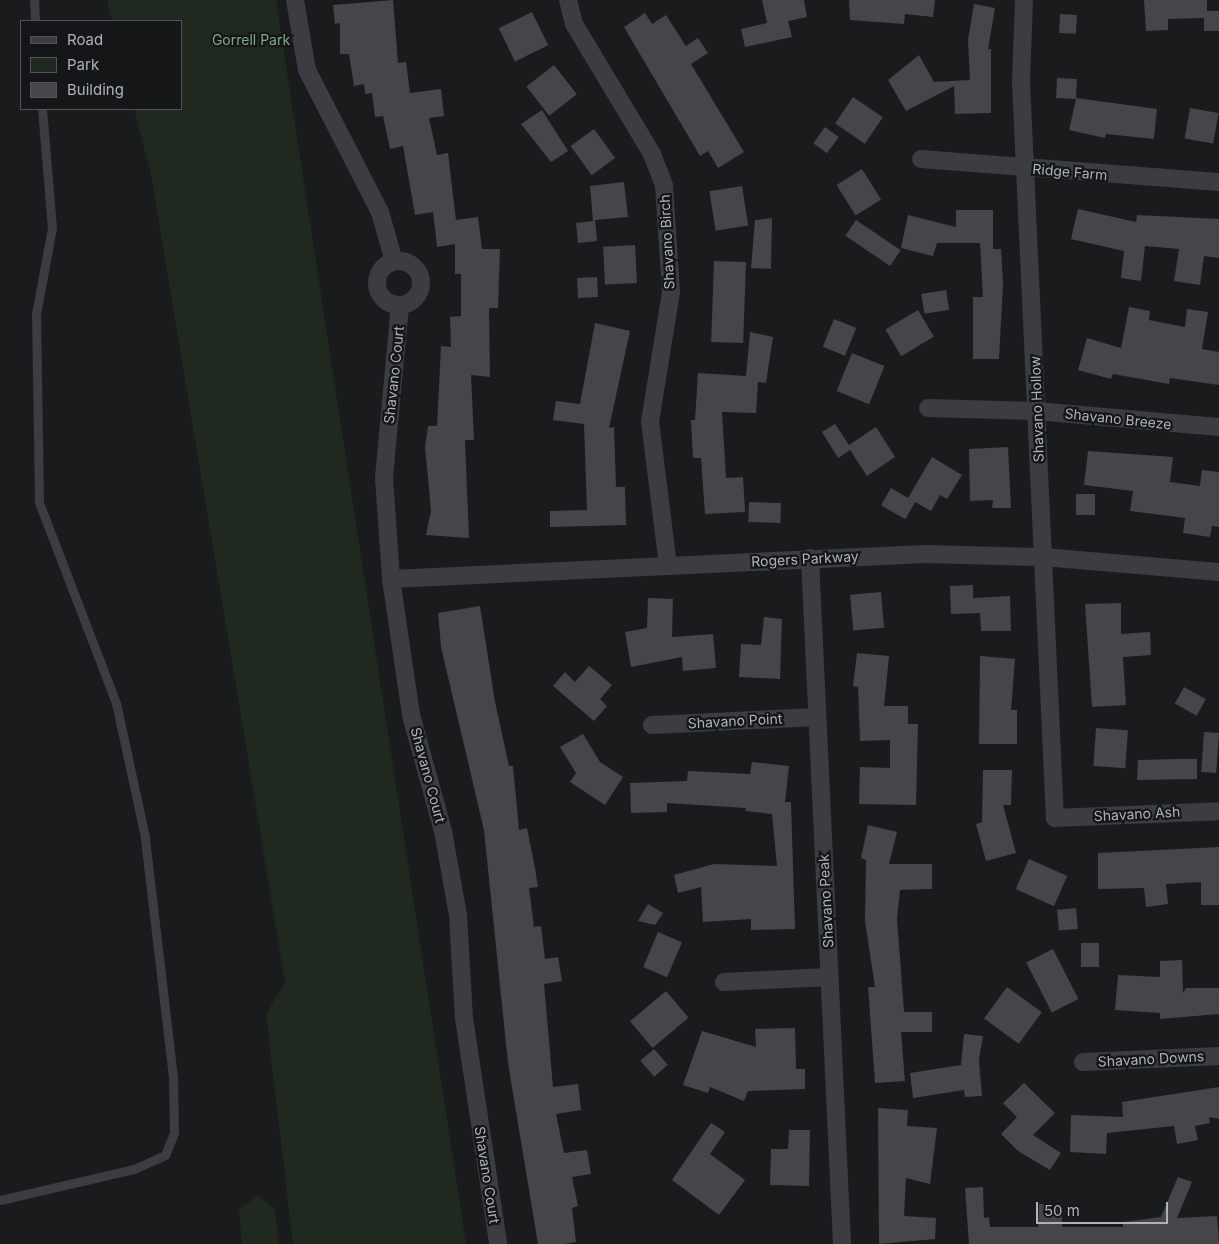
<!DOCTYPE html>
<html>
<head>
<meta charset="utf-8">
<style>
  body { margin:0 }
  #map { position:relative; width:1219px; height:1244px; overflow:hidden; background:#1a1b1d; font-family:Inter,sans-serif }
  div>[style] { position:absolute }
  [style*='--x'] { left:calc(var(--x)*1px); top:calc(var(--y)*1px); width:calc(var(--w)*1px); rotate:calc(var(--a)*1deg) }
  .green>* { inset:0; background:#202920 }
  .building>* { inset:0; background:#44464a; transform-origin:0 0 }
  .service>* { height:9px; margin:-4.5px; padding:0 4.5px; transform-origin:4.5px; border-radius:4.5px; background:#3b3d42 }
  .minor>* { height:18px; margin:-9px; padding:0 9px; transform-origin:9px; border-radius:9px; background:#3b3d42 }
  .minor>.ring { margin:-9px; padding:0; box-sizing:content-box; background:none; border:18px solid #3b3d42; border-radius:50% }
  span { translate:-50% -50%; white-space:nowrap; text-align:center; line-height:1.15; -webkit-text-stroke:4.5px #151618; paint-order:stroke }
  .park-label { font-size:14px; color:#83a982 }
  .street-label { font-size:14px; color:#acb3bd }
  .legend { position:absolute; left:20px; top:20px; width:162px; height:90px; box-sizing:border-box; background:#151618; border:1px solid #51555a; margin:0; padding:6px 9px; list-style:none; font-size:15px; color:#acb3bd }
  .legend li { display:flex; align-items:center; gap:10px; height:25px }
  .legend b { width:25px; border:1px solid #51555a }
  .scale { position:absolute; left:1036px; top:1202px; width:132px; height:22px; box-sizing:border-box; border:2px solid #acb3bd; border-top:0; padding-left:6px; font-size:15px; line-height:18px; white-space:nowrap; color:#acb3bd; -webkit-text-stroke:4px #151618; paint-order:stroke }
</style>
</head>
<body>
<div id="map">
  <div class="green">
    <i style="clip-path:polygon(107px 0,276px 0,466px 1244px,293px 1244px,266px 1014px,285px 982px,151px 174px,134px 109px,181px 109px,181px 21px,112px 21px)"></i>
    <i style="clip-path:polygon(258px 1195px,275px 1209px,279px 1244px,242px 1244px,239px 1210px)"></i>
  </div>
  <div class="building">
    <i style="clip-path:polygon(393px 0,398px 63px,406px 62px,410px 93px,441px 89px,444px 116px,429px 118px,437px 155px,448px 153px,456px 220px,478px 217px,482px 249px,500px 249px,498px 308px,489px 308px,490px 377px,471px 375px,474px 440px,465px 440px,469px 538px,426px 535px,431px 511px,425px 447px,428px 426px,437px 426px,441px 346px,451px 347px,450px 317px,461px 316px,461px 274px,455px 274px,455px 244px,437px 247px,433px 212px,415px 215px,403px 146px,390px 149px,383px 116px,375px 117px,372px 93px,365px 94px,364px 84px,354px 86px,349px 54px,340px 54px,340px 23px,335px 24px,333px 5px)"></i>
    <i style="clip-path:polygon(762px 0,804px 0,807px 17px,788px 21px,792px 37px,745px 47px,741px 29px,767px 23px)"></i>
    <i style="clip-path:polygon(849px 0,935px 0,933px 17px,905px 14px,904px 24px,850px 20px)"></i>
    <i style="clip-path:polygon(1144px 0,1207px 0,1207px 11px,1219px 11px,1219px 31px,1204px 31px,1204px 18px,1168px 19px,1168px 30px,1146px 31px)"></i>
    <i style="clip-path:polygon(974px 4px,995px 8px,988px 49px,991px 49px,991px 113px,955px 114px,954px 86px,906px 111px,888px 80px,919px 55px,934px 82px,970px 80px,968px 40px)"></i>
    <i style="left:532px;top:12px;width:37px;height:37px;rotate:64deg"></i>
    <i style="clip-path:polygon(645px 13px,652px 24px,666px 15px,686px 46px,698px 38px,708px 53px,691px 64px,744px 152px,718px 168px,708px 151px,700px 156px,624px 27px)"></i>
    <i style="left:1060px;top:14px;width:17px;height:19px;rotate:3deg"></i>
    <i style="left:554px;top:65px;width:37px;height:35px;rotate:52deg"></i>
    <i style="clip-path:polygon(1057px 78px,1077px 79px,1076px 98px,1157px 109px,1154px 139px,1106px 134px,1105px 138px,1069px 130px,1076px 99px,1056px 98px)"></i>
    <i style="left:853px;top:97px;width:36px;height:32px;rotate:34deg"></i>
    <i style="left:1190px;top:108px;width:29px;height:31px;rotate:10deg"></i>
    <i style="clip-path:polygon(542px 110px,568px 151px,551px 162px,521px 124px)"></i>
    <i style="left:825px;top:127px;width:17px;height:20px;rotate:36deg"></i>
    <i style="left:594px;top:129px;width:36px;height:29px;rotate:54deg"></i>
    <i style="left:862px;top:169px;width:36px;height:30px;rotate:58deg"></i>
    <i style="clip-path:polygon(624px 182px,628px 217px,595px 220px,597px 241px,578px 243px,576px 223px,593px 221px,590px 186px)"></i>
    <i style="left:742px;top:186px;width:40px;height:33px;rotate:81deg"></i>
    <i style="clip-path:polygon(1078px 209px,1136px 222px,1137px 215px,1219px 219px,1219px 258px,1204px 256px,1200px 285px,1174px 281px,1179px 249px,1145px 246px,1141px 281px,1121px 278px,1124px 251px,1071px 239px)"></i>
    <i style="clip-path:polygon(956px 210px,993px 210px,993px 249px,1001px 249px,1003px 284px,999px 359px,973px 359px,973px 297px,983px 297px,980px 243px,937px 243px,933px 256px,901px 248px,908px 215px,956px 227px)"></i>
    <i style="clip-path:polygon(772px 218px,771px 269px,751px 268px,755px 220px)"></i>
    <i style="left:856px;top:220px;width:54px;height:19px;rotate:34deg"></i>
    <i style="left:635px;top:245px;width:38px;height:32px;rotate:87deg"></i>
    <i style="left:714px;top:261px;width:32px;height:81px;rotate:2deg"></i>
    <i style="left:597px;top:277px;width:20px;height:20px;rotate:87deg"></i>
    <i style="left:946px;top:290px;width:20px;height:25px;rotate:81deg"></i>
    <i style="clip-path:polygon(1129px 307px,1150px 311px,1149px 320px,1185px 327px,1187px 309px,1208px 312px,1202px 349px,1219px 352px,1219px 385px,1170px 378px,1169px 384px,1113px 374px,1111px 379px,1078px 370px,1087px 338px,1121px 348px)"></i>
    <i style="left:918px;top:310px;width:31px;height:38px;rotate:59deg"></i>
    <i style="left:834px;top:319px;width:24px;height:30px;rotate:22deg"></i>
    <i style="clip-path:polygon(595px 323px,630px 331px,609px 428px,614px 427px,616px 487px,625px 487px,626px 525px,550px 527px,550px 511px,587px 510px,584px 424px,553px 420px,556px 401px,580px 404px)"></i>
    <i style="clip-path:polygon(750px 332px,773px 337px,766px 383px,758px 382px,756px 413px,722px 412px,726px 478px,743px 477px,745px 512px,705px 514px,701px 458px,693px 458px,691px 420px,695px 420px,698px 373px,746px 376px)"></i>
    <i style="left:852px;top:353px;width:35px;height:41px;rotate:22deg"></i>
    <i style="clip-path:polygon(835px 424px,849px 445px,876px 427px,895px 457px,867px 476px,850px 450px,838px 458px,822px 432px)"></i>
    <i style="clip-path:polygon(1008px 447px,1011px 508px,992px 508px,993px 500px,970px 501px,969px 449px)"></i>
    <i style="clip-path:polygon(1088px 451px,1173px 457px,1170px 482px,1200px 486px,1202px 470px,1219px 472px,1219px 527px,1212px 526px,1210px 537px,1183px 533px,1185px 518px,1130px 511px,1133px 491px,1084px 485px)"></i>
    <i style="clip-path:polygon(932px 457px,962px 475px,947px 499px,940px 495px,931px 511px,908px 498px)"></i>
    <i style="left:891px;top:488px;width:28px;height:20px;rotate:30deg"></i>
    <i style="left:1076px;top:494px;width:19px;height:21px"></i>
    <i style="left:749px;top:502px;width:32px;height:20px;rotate:2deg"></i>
    <i style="clip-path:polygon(973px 585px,973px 598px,1010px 596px,1011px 631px,981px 631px,980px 613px,951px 614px,950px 586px)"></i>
    <i style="left:881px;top:592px;width:36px;height:31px;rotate:85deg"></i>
    <i style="clip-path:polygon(648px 598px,673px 599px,672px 637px,713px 634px,716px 668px,683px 671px,682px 657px,631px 667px,625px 632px,647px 628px)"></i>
    <i style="clip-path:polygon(1121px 603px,1121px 634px,1150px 632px,1151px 655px,1123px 657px,1126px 705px,1092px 707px,1085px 604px)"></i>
    <i style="clip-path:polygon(480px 606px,495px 702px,509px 766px,513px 766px,519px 830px,527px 828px,535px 868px,538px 887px,529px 888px,534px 927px,541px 926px,545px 959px,558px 957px,562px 981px,544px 984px,553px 1087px,578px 1084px,581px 1110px,556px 1114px,564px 1153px,587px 1150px,591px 1174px,572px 1177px,578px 1206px,572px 1208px,576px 1242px,564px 1244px,538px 1244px,508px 1063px,484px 830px,441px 647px,438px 613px)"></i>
    <i style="clip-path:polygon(764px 617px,782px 619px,780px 679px,739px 677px,741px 644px,761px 645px)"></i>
    <i style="clip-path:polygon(857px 653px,889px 656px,884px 706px,908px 706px,908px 724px,918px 724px,916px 805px,859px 804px,860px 767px,890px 768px,890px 740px,860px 741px,858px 687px,853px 686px)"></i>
    <i style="clip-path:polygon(980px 656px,1015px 659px,1011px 710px,1017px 710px,1017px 744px,979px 744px)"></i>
    <i style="clip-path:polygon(589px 666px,612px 685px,600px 699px,607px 706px,594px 721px,553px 686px,565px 672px,575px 682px)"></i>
    <i style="left:1184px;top:687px;width:25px;height:19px;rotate:29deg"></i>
    <i style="left:1096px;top:728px;width:32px;height:38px;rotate:4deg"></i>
    <i style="left:1204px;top:732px;width:15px;height:40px;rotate:4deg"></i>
    <i style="clip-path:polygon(583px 734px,600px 762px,623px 777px,605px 805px,570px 782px,576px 773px,560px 747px)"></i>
    <i style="clip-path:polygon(1179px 759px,1197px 759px,1197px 779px,1137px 780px,1138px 760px)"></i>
    <i style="clip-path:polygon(752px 762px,789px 766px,785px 802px,791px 802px,795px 929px,751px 930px,751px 919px,703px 922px,701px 887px,678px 893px,674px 875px,714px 864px,777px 866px,772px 814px,745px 811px,746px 808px,667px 803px,667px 812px,631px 813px,630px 783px,687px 781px,688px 771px,750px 774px)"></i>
    <i style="clip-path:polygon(983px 770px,1012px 770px,1011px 805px,1003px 805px,1016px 853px,986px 861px,976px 824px,982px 822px)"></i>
    <i style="clip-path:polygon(868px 825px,897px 832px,889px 864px,932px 864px,932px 889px,900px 890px,897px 919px,904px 1012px,932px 1012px,932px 1032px,901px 1032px,905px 1081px,875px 1083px,868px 987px,875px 987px,865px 921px,866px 860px,861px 858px)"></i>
    <i style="clip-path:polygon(1219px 847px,1219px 905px,1201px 905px,1201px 882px,1166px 884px,1168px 904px,1146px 907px,1144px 888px,1098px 889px,1098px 853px)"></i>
    <i style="left:1029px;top:859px;width:42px;height:33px;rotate:24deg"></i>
    <i style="clip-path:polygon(648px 904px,663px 913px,655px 925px,638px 921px)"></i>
    <i style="left:1076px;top:908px;width:21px;height:19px;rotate:85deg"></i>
    <i style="left:658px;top:932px;width:26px;height:38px;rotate:23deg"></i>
    <i style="left:1081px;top:943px;width:18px;height:24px"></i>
    <i style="left:1053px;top:949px;width:56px;height:30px;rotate:63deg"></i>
    <i style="clip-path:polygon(1182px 960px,1183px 993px,1186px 988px,1219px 988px,1219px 1014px,1160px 1019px,1160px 1013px,1115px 1010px,1118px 975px,1160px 977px,1160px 961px)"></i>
    <i style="left:1007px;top:987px;width:43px;height:39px;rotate:36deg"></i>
    <i style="left:666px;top:991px;width:35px;height:47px;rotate:50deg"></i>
    <i style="clip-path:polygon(795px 1028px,796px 1069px,805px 1069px,805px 1089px,748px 1091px,744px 1101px,710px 1087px,708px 1093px,683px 1085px,702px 1031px,756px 1047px,755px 1029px)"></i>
    <i style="clip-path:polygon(964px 1034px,983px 1036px,979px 1060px,982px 1096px,965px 1097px,964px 1090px,913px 1098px,910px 1073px,961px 1065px)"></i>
    <i style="left:654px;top:1049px;width:21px;height:18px;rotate:49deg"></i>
    <i style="clip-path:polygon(1024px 1083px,1055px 1113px,1033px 1135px,1061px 1153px,1050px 1170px,1018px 1151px,1001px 1134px,1017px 1117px,1003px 1103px)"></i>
    <i style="clip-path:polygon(1219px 1087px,1219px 1119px,1209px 1117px,1210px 1123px,1195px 1126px,1198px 1140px,1177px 1144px,1174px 1126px,1107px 1133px,1106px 1154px,1070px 1152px,1071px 1115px,1123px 1117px,1122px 1102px)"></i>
    <i style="clip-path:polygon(878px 1108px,908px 1110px,907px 1126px,937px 1128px,930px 1184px,906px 1178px,904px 1216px,936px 1218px,935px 1239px,879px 1244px)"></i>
    <i style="clip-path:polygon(711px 1123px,725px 1132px,710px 1154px,745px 1180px,719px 1215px,672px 1180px)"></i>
    <i style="clip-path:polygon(789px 1130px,810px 1130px,809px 1186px,770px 1185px,771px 1149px,788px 1149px)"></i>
    <i style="clip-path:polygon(1178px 1177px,1192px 1182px,1177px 1218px,1217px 1216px,1219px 1244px,969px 1244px,965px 1188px,983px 1187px,984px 1218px,989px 1217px,990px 1227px,1038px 1227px,1039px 1204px,1062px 1204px,1062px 1227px,1123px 1227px,1123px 1222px,1161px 1217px)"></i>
  </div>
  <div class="service">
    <i style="--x:34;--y:0;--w:21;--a:87"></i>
    <i style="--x:0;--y:1200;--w:138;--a:-13"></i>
    <i style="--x:134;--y:1169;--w:34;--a:-24"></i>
    <i style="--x:165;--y:1155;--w:24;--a:-68"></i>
    <i style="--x:174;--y:1133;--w:56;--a:-91"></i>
    <i style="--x:173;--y:1077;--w:242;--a:-96.7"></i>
    <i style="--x:145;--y:837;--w:137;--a:-102.2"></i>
    <i style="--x:116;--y:703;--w:215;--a:-111"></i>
    <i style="--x:39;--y:502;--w:188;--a:-90.9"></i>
    <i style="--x:36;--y:314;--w:87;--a:-79.5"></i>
    <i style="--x:52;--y:228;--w:119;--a:-94.8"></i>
  </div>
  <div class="minor">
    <i style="--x:295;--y:0;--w:71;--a:80.3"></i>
    <i style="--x:307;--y:70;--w:160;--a:62.8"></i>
    <i style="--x:380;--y:212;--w:51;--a:74.1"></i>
    <i style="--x:568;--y:0;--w:25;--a:76"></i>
    <i style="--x:574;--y:24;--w:152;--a:59"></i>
    <i style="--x:652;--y:154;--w:34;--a:69"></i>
    <i style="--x:664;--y:186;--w:106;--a:86.2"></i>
    <i style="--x:671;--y:292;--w:131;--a:99.2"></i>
    <i style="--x:650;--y:421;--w:146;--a:82.9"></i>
    <i style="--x:1024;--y:0;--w:82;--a:92.1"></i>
    <i style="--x:1021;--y:82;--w:737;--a:87.36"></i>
    <i style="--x:1055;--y:818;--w:164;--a:-2.4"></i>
    <i style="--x:921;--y:159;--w:299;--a:4.4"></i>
    <i class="ring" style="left:377px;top:261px;width:26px;height:26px"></i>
    <i style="--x:400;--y:305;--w:174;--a:95.3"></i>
    <i style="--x:384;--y:478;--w:101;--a:86"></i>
    <i style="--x:391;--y:579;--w:137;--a:81.6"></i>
    <i style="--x:411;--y:715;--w:120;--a:74.6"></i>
    <i style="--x:443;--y:831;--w:85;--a:79.9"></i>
    <i style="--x:458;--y:915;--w:103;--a:86.7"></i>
    <i style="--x:464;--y:1018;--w:229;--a:81.4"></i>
    <i style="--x:928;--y:408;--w:108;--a:1.6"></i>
    <i style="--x:1036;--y:411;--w:184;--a:5"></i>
    <i style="--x:810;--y:558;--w:687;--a:87.33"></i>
    <i style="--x:391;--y:579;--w:535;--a:-2.68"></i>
    <i style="--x:925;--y:554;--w:118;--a:1.5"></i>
    <i style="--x:1043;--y:557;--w:177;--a:4.9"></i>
    <i style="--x:652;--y:725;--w:165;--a:-2.8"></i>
    <i style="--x:724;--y:982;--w:105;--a:-2.7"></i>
    <i style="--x:1083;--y:1062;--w:136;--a:-2.5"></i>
  </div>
  <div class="park-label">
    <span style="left:251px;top:40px">Gorrell Park</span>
  </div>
  <div class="street-label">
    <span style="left:1070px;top:172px;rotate:5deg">Ridge Farm</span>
    <span style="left:667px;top:242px;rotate:-93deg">Shavano Birch</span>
    <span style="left:394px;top:375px;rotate:-84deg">Shavano Court</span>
    <span style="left:1037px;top:409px;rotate:-92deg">Shavano Hollow</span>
    <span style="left:1118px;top:419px;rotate:6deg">Shavano Breeze</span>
    <span style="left:805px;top:559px;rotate:-3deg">Rogers Parkway</span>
    <span style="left:735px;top:721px;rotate:-3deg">Shavano Point</span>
    <span style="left:428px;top:775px;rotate:75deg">Shavano Court</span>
    <span style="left:1137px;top:814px;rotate:-3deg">Shavano Ash</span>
    <span style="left:826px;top:901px;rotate:-93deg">Shavano Peak</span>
    <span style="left:1151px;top:1059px;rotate:-3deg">Shavano Downs</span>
    <span style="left:487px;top:1175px;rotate:81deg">Shavano Court</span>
  </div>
  <ul class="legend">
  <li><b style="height:6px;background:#3b3d42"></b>Road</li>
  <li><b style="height:14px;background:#202920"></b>Park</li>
  <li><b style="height:14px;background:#44464a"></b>Building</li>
  </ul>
  <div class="scale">50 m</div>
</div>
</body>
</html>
